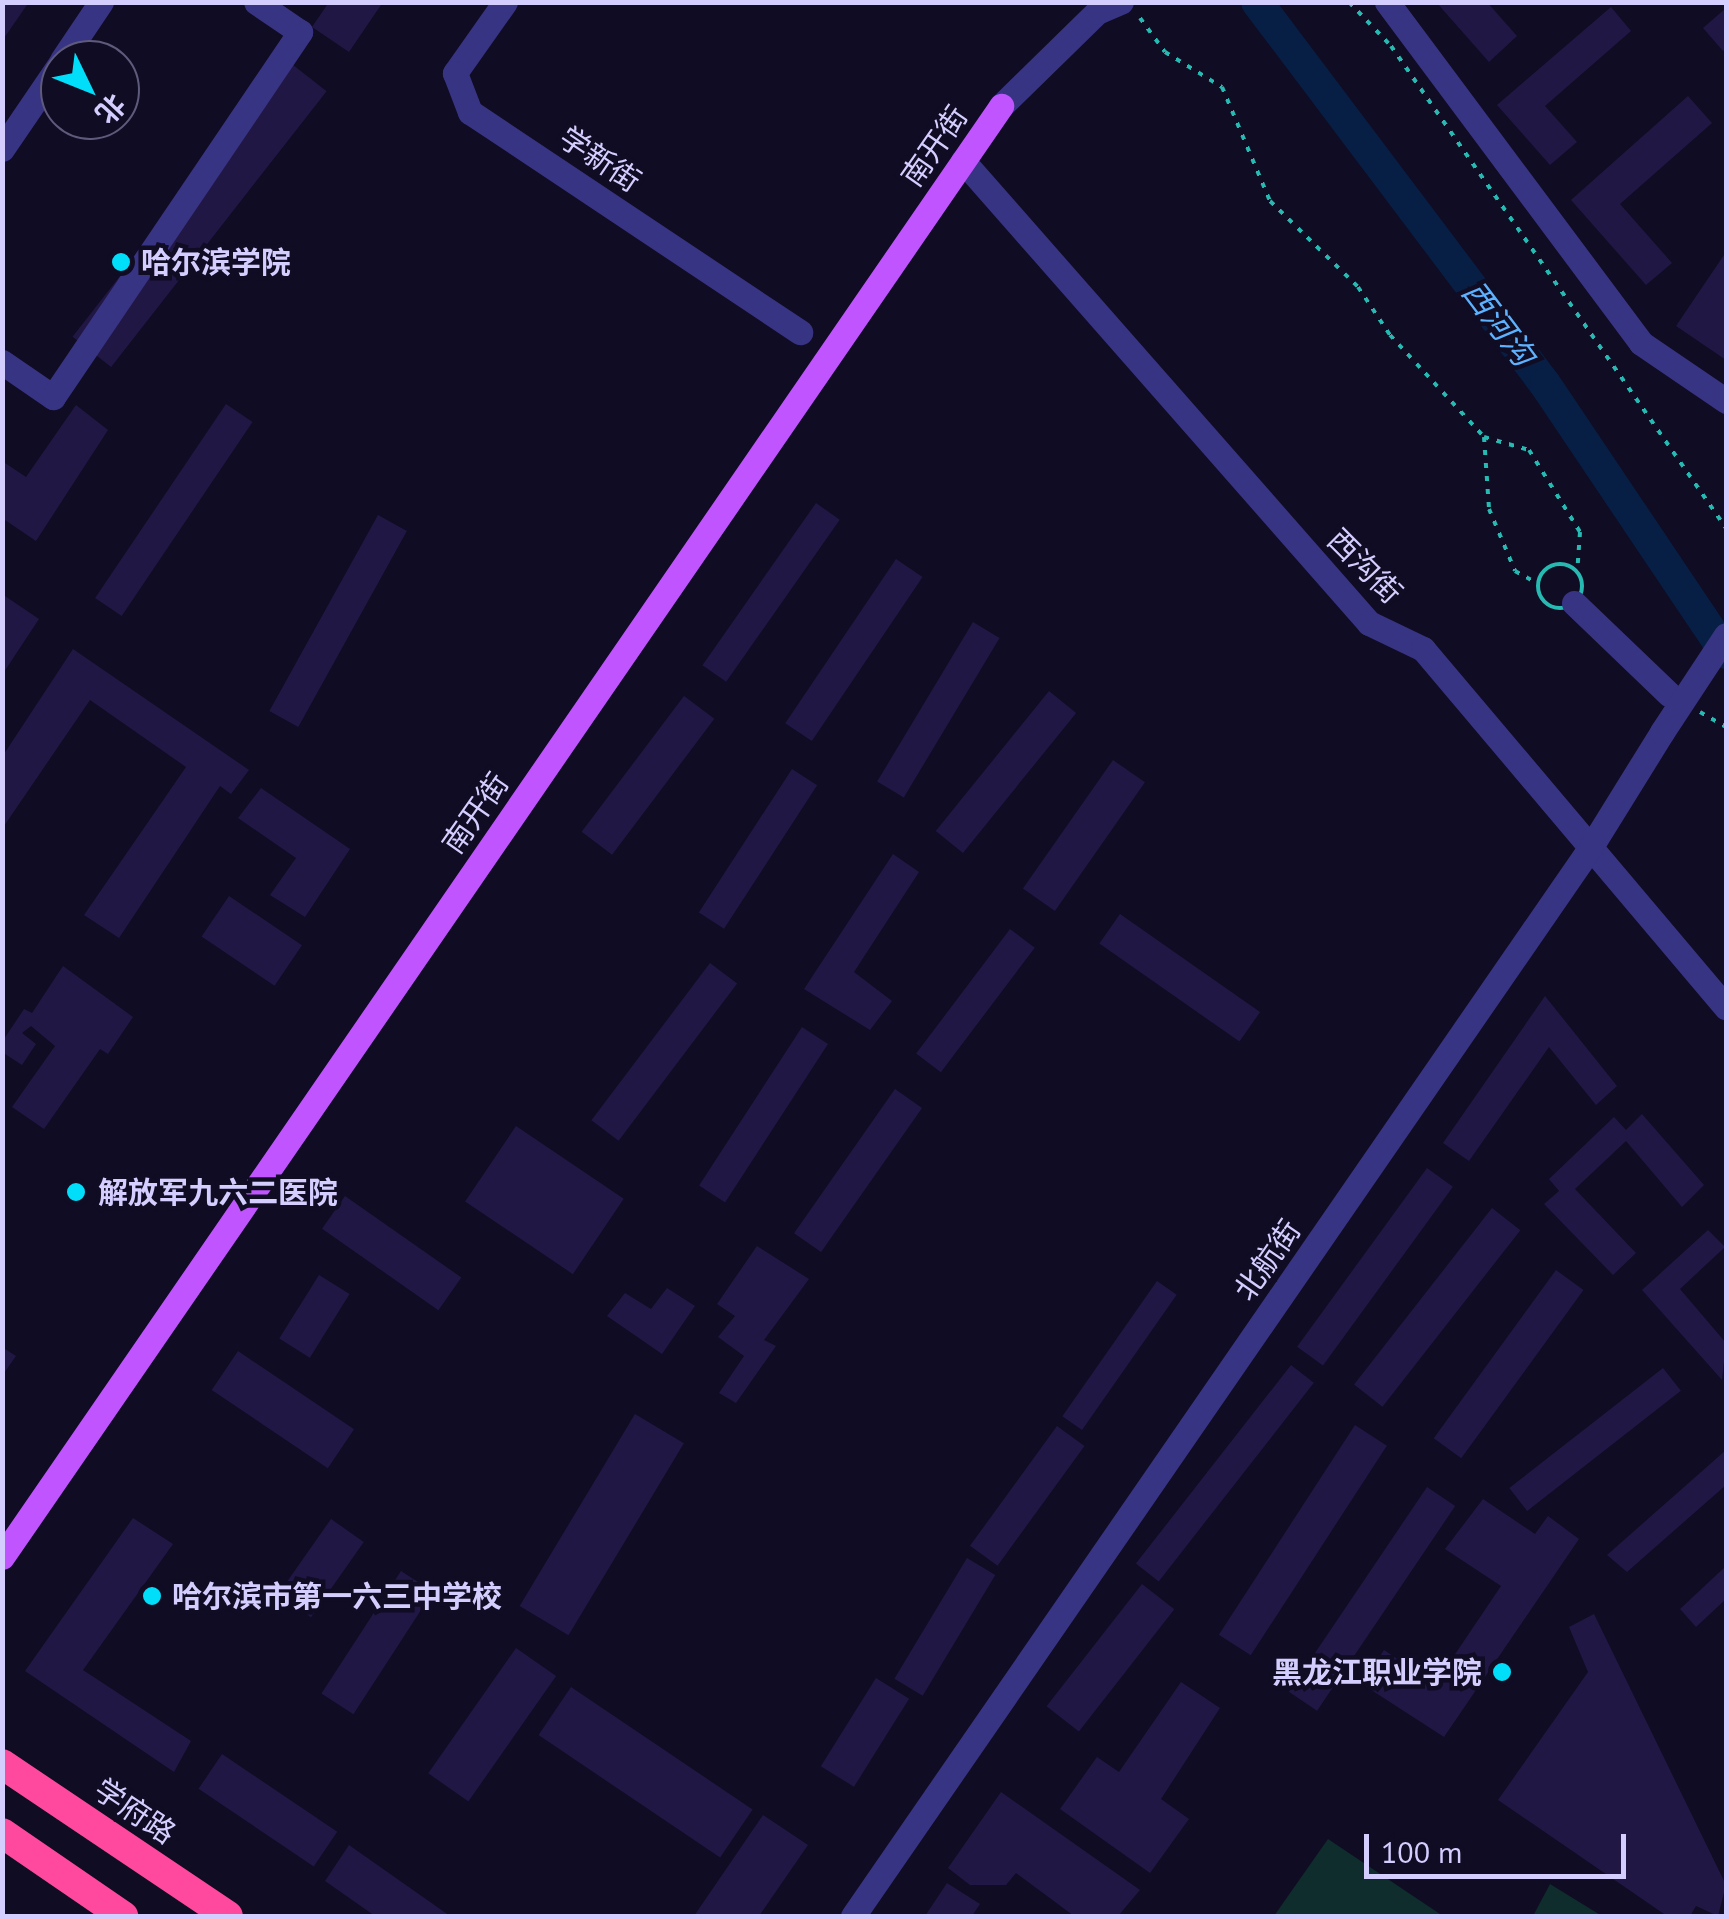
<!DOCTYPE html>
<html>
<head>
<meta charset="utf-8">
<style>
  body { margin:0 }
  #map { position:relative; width:1729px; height:1919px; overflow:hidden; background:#100c23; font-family:"PT Sans","Noto Sans SC",sans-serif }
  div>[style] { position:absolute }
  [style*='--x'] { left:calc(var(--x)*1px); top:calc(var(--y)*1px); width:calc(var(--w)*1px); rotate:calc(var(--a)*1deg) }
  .green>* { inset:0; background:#0f2d2c }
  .river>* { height:32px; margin:-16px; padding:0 16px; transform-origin:16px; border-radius:16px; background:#081f45 }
  .building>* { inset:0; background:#211745; transform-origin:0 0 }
  .path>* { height:4px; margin-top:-2px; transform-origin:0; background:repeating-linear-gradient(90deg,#27bab2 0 5px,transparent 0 13px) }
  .path>.ring { margin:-2px; padding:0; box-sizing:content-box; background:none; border:4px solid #27bab2; border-radius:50% }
  .minor>* { height:25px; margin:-12.5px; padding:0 12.5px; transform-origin:12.5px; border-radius:12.5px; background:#383484 }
  .major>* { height:25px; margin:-12.5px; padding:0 12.5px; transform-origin:12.5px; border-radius:12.5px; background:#c055ff }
  .highway>* { height:30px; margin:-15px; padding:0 15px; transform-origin:15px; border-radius:15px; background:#ff499f }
  .minor-bridge>* { height:25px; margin:-12.5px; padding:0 12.5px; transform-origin:12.5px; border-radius:12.5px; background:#383484 }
  .dots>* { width:28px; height:28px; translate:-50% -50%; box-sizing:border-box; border:5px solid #100c23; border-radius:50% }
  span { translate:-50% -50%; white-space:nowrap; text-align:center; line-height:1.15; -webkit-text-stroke:9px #100c23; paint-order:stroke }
  .street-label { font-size:30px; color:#d4ceff }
  .poi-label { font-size:30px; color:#d4ceff; font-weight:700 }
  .left { translate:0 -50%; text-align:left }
  .right { translate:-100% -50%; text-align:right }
  .water-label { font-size:32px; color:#5cb2ff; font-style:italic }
  .frame { position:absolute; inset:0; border:5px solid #d4ceff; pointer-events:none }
  .north { position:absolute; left:40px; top:40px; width:100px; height:100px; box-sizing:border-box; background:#100c23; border:2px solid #5e5a7b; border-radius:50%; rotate:133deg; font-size:28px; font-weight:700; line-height:40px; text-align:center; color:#d4ceff }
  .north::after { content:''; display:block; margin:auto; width:35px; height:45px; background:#00def9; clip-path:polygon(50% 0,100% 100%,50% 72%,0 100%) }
  .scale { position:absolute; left:1364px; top:1834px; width:262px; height:45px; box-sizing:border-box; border:5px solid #d4ceff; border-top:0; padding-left:12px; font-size:30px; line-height:35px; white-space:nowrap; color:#d4ceff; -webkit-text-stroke:8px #100c23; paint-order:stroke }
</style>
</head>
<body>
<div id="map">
  <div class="green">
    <i style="clip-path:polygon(1328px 1839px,1443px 1916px,1274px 1916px)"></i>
    <i style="clip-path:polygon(1550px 1884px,1602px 1916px,1533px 1916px)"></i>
  </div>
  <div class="river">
    <i style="--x:1257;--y:2;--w:478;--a:53"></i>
    <i style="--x:1545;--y:384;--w:324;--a:56.1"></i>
  </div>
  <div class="building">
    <i style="clip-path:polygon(2px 2px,29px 2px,2px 41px)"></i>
    <i style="clip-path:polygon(329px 2px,383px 2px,349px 52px,312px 27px)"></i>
    <i style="clip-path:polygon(1436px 2px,1487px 2px,1517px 36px,1489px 62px)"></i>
    <i style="clip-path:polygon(1611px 7px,1631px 31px,1545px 106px,1577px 142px,1550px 165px,1497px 105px)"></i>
    <i style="clip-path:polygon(1726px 8px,1726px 48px,1723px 51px,1703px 28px)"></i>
    <i style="left:288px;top:61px;width:49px;height:350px;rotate:38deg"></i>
    <i style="clip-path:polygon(1688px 96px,1712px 123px,1620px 204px,1672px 263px,1646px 285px,1571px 200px)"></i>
    <i style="clip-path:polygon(1726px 252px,1726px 360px,1676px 326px)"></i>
    <i style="left:226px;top:404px;width:32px;height:234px;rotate:34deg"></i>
    <i style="clip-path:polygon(76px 405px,108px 430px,36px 541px,2px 518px,2px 461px,26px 477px)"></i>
    <i style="left:816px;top:503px;width:29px;height:198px;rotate:35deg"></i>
    <i style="left:378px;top:515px;width:33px;height:224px;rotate:29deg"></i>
    <i style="left:896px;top:559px;width:32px;height:198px;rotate:34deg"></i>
    <i style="clip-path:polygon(2px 594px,39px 619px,2px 675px)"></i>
    <i style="left:973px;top:622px;width:31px;height:186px;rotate:31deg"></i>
    <i style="clip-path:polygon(73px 649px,249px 770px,231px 794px,220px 786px,119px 938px,84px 915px,186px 767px,90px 700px,2px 829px,2px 757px)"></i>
    <i style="left:1049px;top:691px;width:35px;height:180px;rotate:39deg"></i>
    <i style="left:684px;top:696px;width:38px;height:170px;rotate:37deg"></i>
    <i style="left:1113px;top:760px;width:39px;height:157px;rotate:35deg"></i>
    <i style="left:792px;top:769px;width:30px;height:171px;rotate:33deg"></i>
    <i style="clip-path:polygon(261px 788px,350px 849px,305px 917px,270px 895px,296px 858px,238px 818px)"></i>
    <i style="clip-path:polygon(893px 854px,919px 872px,854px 972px,892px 1001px,870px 1030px,804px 989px)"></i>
    <i style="left:229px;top:896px;width:88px;height:49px;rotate:34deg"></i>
    <i style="left:1120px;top:914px;width:171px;height:36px;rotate:35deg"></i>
    <i style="left:1010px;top:929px;width:31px;height:156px;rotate:37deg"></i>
    <i style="left:710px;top:963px;width:34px;height:197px;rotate:37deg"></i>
    <i style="clip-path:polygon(63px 966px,133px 1017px,108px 1054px,100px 1049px,44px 1129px,12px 1107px,55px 1046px,31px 1026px,22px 1033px,36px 1044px,22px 1065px,2px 1052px,2px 1042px,24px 1009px,32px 1013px)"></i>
    <i style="clip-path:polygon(1545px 996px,1617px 1086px,1596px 1105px,1549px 1047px,1469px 1161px,1443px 1143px)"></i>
    <i style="left:802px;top:1027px;width:31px;height:189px;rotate:33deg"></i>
    <i style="left:895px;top:1089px;width:33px;height:176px;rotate:35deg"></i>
    <i style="clip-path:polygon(1642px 1114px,1704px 1185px,1682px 1207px,1626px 1141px,1575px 1189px,1636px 1253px,1613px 1275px,1544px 1204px,1559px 1191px,1549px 1179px,1614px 1117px,1626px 1130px)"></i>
    <i style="left:516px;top:1126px;width:130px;height:91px;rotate:34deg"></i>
    <i style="left:1427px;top:1168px;width:32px;height:221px;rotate:36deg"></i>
    <i style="left:345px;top:1196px;width:142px;height:40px;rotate:35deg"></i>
    <i style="left:1492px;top:1208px;width:36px;height:224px;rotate:38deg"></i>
    <i style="clip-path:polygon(1708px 1230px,1725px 1247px,1680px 1289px,1726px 1343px,1722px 1380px,1642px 1290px)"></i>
    <i style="clip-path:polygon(757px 1246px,809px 1279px,764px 1340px,776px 1346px,736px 1403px,719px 1393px,744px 1356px,718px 1337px,735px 1316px,717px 1304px)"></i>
    <i style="left:1556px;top:1270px;width:34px;height:208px;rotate:36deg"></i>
    <i style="left:319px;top:1275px;width:36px;height:75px;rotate:32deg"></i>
    <i style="left:1157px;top:1281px;width:24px;height:165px;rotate:35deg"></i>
    <i style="clip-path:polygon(667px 1288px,695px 1306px,662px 1354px,607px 1316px,625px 1293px,651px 1309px)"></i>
    <i style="clip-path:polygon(2px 1347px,16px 1356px,2px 1376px)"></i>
    <i style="left:238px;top:1351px;width:140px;height:47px;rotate:34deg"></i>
    <i style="left:1291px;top:1365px;width:29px;height:252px;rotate:38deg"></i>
    <i style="left:1663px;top:1368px;width:29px;height:195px;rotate:52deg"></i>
    <i style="left:635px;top:1414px;width:57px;height:224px;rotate:31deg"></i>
    <i style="left:1355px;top:1425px;width:38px;height:250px;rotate:33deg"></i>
    <i style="left:1057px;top:1426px;width:34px;height:148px;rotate:36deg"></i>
    <i style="clip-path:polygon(1726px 1450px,1726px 1485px,1627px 1572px,1607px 1555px)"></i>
    <i style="left:1427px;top:1487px;width:34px;height:247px;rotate:34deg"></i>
    <i style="clip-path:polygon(1483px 1499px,1535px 1534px,1548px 1516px,1579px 1539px,1444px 1737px,1362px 1684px,1384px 1650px,1435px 1684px,1501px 1586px,1445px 1549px)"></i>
    <i style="clip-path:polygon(133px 1518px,173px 1544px,83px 1670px,191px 1741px,174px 1772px,25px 1671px)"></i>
    <i style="left:331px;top:1519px;width:40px;height:92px;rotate:35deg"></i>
    <i style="left:967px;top:1558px;width:33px;height:141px;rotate:31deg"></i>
    <i style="clip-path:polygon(1726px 1566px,1726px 1599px,1696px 1627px,1680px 1609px)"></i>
    <i style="left:401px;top:1571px;width:38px;height:146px;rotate:33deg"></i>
    <i style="left:1142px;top:1584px;width:41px;height:155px;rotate:38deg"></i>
    <i style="clip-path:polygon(1594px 1614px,1726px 1885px,1718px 1916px,1696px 1906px,1690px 1916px,1667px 1916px,1498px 1800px,1588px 1672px,1569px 1627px)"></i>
    <i style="left:516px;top:1648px;width:49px;height:153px;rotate:35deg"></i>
    <i style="left:876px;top:1678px;width:39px;height:104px;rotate:32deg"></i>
    <i style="clip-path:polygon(1181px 1682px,1220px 1708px,1161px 1799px,1189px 1819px,1150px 1873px,1060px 1809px,1097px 1757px,1119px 1772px)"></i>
    <i style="left:571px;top:1687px;width:219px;height:58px;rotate:34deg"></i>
    <i style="left:222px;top:1754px;width:139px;height:42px;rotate:34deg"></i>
    <i style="clip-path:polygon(1001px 1792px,1140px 1890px,1118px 1916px,1074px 1916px,1016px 1873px,1006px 1885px,970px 1885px,948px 1868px)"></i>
    <i style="clip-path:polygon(763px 1815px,808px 1845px,759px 1916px,694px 1916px)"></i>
    <i style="clip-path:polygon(349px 1845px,450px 1916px,375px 1916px,325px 1881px)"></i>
    <i style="clip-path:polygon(947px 1883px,980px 1904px,972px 1916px,925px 1916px)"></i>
  </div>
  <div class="path">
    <i style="--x:1349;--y:2;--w:61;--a:46.3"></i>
    <i style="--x:1391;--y:46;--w:587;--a:55.2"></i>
    <i style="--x:1140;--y:18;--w:42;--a:53.7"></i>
    <i style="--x:1165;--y:52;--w:67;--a:31.6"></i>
    <i style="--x:1222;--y:87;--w:124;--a:67.2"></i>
    <i style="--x:1270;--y:201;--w:123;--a:44.3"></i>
    <i style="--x:1358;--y:287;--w:58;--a:56.3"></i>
    <i style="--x:1390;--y:335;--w:139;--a:47.3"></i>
    <i style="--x:1484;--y:437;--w:47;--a:16.1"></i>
    <i style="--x:1529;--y:450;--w:97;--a:58.1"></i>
    <i style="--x:1580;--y:532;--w:39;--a:94"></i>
    <i style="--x:1484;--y:437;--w:72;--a:86"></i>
    <i style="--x:1489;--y:509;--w:67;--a:67.2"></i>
    <i style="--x:1515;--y:571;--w:26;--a:29"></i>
    <i class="ring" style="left:1538px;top:564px;width:40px;height:40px"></i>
    <i style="--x:1700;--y:712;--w:30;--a:30"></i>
  </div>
  <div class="minor">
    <i style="--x:505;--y:2;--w:87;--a:125.2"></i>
    <i style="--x:455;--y:73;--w:42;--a:69"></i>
    <i style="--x:470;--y:112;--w:397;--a:33.7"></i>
    <i style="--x:1387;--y:2;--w:425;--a:53.3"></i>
    <i style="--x:1641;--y:343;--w:103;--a:34.3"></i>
    <i style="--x:62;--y:60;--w:70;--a:-56.1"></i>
    <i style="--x:1001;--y:106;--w:134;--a:-44.4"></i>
    <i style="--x:1097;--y:12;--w:26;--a:-23"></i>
    <i style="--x:2;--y:149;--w:103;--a:-55.7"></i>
    <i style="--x:963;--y:161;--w:615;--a:48.69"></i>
    <i style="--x:1369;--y:623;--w:60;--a:25.7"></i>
    <i style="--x:1423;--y:649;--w:469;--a:49.8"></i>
    <i style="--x:2;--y:362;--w:62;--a:34.5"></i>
    <i style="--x:53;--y:397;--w:441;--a:-55.9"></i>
    <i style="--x:300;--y:32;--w:53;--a:-145.7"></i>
    <i style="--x:1574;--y:603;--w:132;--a:43.8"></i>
    <i style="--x:853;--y:1916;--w:1301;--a:-55.39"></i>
    <i style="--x:1592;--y:845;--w:133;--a:-58.2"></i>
  </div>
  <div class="major">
    <i style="--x:2;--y:1557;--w:1762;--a:-55.45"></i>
  </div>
  <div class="highway">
    <i style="--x:2;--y:1764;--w:272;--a:33.9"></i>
    <i style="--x:2;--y:1833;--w:147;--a:34.4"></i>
  </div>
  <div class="minor-bridge">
    <i style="--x:1662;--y:732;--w:116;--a:-56.6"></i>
  </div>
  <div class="dots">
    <i style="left:121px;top:262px;background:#00def9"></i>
    <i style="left:76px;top:1192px;background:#00def9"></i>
    <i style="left:152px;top:1596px;background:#00def9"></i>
    <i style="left:1502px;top:1672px;background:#00def9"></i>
  </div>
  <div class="street-label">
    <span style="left:934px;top:146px;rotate:-55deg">南开街</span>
    <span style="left:600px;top:159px;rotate:34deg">学新街</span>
    <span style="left:1365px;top:566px;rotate:45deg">西沟街</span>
    <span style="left:475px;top:813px;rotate:-55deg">南开街</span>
    <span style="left:1267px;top:1260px;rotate:-55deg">北航街</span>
    <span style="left:135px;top:1811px;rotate:34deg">学府路</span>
  </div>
  <div class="poi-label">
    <span class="left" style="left:141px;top:262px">哈尔滨学院</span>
    <span class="left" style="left:98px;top:1192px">解放军九六二医院</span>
    <span class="left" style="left:172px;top:1596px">哈尔滨市第一六三中学校</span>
    <span class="right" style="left:1482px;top:1672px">黑龙江职业学院</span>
  </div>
  <div class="water-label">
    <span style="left:1499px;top:323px;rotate:53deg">西河沟</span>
  </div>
  <div class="frame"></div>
  <div class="north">北</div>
  <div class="scale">100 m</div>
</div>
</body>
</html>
